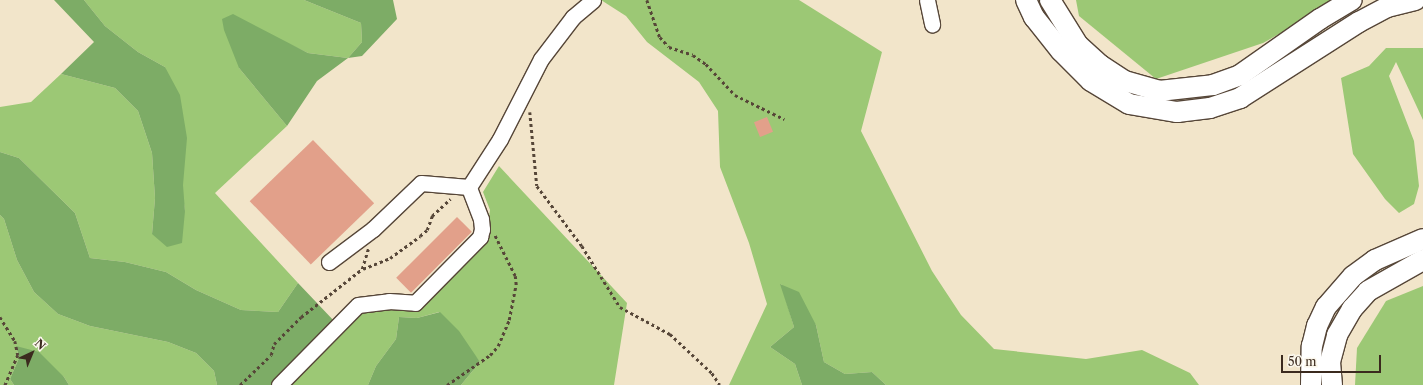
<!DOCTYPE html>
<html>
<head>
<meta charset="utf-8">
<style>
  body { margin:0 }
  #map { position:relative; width:1423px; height:385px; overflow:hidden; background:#f2e5ca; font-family:"Libre Caslon Text",serif }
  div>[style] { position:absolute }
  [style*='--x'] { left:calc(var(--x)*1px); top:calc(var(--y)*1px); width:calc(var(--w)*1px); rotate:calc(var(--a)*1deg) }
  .green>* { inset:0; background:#9cc875 }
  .forest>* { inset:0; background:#7dac66 }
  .building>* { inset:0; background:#e2a08a; transform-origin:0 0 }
  .path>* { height:2.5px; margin-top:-1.25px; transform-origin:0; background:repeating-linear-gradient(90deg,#564638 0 3px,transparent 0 6px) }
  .roads { filter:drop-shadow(1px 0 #564638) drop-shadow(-1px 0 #564638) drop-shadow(0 1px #564638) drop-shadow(0 -1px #564638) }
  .minor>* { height:15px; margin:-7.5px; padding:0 7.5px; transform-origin:7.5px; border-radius:7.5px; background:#fff }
  .major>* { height:20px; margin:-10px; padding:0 10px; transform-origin:10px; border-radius:10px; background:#fff }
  span { translate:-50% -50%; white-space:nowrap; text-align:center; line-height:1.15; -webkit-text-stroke:3px #fbf7ec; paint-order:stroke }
  .north { position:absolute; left:12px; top:333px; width:40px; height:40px; -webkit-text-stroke:3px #fbf7ec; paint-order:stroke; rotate:44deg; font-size:11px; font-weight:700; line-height:16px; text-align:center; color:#3b2a1e }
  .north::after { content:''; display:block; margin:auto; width:14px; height:18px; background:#3b2a1e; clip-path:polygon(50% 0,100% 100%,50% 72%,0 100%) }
  .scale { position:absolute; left:1281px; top:355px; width:100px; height:18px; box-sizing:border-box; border:2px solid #3b2a1e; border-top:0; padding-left:5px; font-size:12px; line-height:14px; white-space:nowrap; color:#3b2a1e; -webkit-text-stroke:3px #fbf7ec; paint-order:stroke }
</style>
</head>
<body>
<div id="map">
  <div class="green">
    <i style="clip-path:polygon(84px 0,304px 0,361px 23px,362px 42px,348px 58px,308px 53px,279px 39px,239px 68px,287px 126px,215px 193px,298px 283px,278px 312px,241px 310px,196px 290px,166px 272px,125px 262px,90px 258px,75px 213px,19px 158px,0 152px,0 107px,31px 102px,61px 74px,115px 88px,138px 111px,152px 153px,155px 198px,152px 234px,185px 211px,165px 67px,138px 52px,105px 26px)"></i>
    <i style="clip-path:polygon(601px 0,799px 0,882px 52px,861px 131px,932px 271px,961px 315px,994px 349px,1086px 359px,1142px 350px,1190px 373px,1199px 385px,886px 385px,872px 372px,845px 374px,824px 362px,816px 325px,781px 284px,794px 327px,770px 347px,795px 364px,802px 385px,729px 385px,767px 304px,749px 243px,720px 167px,718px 111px,699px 82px,647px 42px,626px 16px)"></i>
    <i style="clip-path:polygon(1076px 0,1340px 0,1263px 43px,1156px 79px,1079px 16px)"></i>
    <i style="clip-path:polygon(1386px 48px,1423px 48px,1423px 120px,1396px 62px,1389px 76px,1414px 141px,1419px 186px,1414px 204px,1399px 213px,1385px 199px,1353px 154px,1341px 78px,1369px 66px)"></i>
    <i style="clip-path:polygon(499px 166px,627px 303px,614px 385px,461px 385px,480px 362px,439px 312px,417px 318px,399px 317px,396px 339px,376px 366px,368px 385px,284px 385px,373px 297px,422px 308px,439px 291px,487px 234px,490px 210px,483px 192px)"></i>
    <i style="clip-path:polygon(0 215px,4px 219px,17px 260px,34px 292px,58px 314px,90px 326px,168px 342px,196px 353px,214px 371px,217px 385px,69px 385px,64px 377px,16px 347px,19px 358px,10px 379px,14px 385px,0 385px)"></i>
    <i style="clip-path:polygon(1423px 286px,1423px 385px,1355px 385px,1357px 348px,1386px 301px)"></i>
  </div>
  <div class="forest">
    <i style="clip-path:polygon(54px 0,84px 0,105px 26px,138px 52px,165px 67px,180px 95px,187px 138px,183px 185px,185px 211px,182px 243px,167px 247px,152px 234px,155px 198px,152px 153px,138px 111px,115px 88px,61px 74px,94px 42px)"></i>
    <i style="clip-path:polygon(304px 0,393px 0,397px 19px,362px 56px,348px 58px,317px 81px,287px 126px,239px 68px,224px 30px,222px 19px,233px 14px,308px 53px,348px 58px,362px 42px,361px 23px)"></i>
    <i style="clip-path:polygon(0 152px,19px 158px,75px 213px,90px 258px,125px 262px,166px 272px,196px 290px,241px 310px,278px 312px,298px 283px,335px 322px,271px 385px,217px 385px,214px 371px,196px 353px,168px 342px,90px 326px,58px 314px,34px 292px,17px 260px,4px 219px,0 215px)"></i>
    <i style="clip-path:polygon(780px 284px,799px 292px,816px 325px,824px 362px,845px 374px,872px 372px,886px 385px,802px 385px,795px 364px,770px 347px,794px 327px)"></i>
    <i style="clip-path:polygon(440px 312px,459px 331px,480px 362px,461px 385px,368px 385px,376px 366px,396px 339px,399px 317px,417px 318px)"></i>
    <i style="clip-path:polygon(16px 346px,39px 352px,64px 377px,69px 385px,14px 385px,10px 379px,19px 358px)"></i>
  </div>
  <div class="building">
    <i style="left:767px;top:117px;width:16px;height:14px;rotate:68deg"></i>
    <i style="left:313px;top:140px;width:88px;height:88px;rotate:46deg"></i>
    <i style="left:457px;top:217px;width:21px;height:86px;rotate:45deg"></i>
  </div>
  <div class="path">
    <i style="--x:647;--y:0;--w:39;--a:71"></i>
    <i style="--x:660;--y:37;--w:13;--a:48"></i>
    <i style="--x:669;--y:47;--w:25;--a:18"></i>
    <i style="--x:693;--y:55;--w:16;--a:35"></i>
    <i style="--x:706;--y:64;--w:42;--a:46.9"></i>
    <i style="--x:735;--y:95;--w:55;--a:26.1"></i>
    <i style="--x:530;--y:112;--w:74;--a:84.6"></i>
    <i style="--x:537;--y:186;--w:75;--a:53.1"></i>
    <i style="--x:582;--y:246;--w:72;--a:58.1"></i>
    <i style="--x:620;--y:307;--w:57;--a:28.4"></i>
    <i style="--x:670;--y:334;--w:57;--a:42.9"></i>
    <i style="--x:712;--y:373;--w:14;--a:56"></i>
    <i style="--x:363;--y:269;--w:29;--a:-22"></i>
    <i style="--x:390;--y:258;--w:37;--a:-36"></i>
    <i style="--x:420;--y:236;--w:9;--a:-41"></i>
    <i style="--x:427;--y:230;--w:15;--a:-70"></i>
    <i style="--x:432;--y:216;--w:25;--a:-43"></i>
    <i style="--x:0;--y:317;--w:28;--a:58"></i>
    <i style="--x:15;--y:341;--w:14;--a:78"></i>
    <i style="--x:18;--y:355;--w:33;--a:113"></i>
    <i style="--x:240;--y:385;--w:43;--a:-44.1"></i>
    <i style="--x:271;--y:355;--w:11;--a:-75"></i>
    <i style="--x:274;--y:344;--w:38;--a:-45"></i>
    <i style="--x:301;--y:317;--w:78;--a:-38.2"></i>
    <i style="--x:362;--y:269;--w:21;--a:-73"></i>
    <i style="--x:447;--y:385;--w:52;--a:-34.9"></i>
    <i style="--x:490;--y:355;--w:12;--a:-48"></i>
    <i style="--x:498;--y:346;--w:28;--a:-67"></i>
    <i style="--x:509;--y:320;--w:36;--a:-79"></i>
    <i style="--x:516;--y:285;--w:9;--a:-96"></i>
    <i style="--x:515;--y:276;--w:45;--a:-116.6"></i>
  </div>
  <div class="roads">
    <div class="minor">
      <i style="--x:927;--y:0;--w:25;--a:78"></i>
      <i style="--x:469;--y:187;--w:57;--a:-57.1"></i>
      <i style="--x:500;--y:139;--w:90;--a:-62.9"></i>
      <i style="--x:541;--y:59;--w:53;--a:-52.7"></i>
      <i style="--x:573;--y:17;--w:26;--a:-40"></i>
      <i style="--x:329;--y:262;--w:55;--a:-36.9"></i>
      <i style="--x:373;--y:229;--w:66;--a:-43.8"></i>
      <i style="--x:421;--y:183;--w:48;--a:4.8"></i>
      <i style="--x:279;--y:385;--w:112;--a:-45.4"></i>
      <i style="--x:358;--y:305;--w:31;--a:-7"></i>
      <i style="--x:389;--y:301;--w:26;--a:4"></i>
      <i style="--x:415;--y:303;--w:93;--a:-45.4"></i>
      <i style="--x:480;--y:237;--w:8;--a:-76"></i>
      <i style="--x:482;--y:229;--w:10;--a:-96"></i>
      <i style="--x:481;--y:219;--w:34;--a:-111"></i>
    </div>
    <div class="major">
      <i style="--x:1026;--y:0;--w:19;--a:65"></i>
      <i style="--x:1034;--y:17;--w:43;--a:51.5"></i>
      <i style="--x:1061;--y:51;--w:42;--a:45"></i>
      <i style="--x:1091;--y:81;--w:44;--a:31.2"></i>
      <i style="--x:1129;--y:104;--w:49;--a:9.5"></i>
      <i style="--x:1177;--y:112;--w:33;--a:-7"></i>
      <i style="--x:1210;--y:108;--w:32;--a:-18"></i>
      <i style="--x:1240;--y:98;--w:141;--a:-32.6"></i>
      <i style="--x:1359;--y:22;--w:32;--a:-28"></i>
      <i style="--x:1387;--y:7;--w:29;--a:-14"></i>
      <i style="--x:1050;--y:0;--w:53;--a:58.1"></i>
      <i style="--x:1078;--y:45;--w:30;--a:42"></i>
      <i style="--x:1100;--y:65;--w:30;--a:33"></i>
      <i style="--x:1125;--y:81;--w:35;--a:16"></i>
      <i style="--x:1159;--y:91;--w:54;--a:-6.3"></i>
      <i style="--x:1213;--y:85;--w:29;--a:-20"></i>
      <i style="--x:1240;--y:75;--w:98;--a:-35"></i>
      <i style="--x:1320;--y:19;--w:37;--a:-31"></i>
      <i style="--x:1311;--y:385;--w:39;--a:-89"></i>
      <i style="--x:1312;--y:346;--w:21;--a:-76"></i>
      <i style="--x:1317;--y:326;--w:21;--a:-65"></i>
      <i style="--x:1326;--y:307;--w:41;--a:-48.9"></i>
      <i style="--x:1353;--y:276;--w:27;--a:-36"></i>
      <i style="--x:1375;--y:260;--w:52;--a:-23.6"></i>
      <i style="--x:1332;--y:385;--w:23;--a:-95"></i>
      <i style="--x:1330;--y:362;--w:28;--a:-75"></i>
      <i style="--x:1337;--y:335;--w:30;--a:-60"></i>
      <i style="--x:1352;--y:309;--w:24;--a:-48"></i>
      <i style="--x:1368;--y:291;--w:63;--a:-29.4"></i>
    </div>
  </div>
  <div class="north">N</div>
  <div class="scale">50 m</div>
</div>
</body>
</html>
